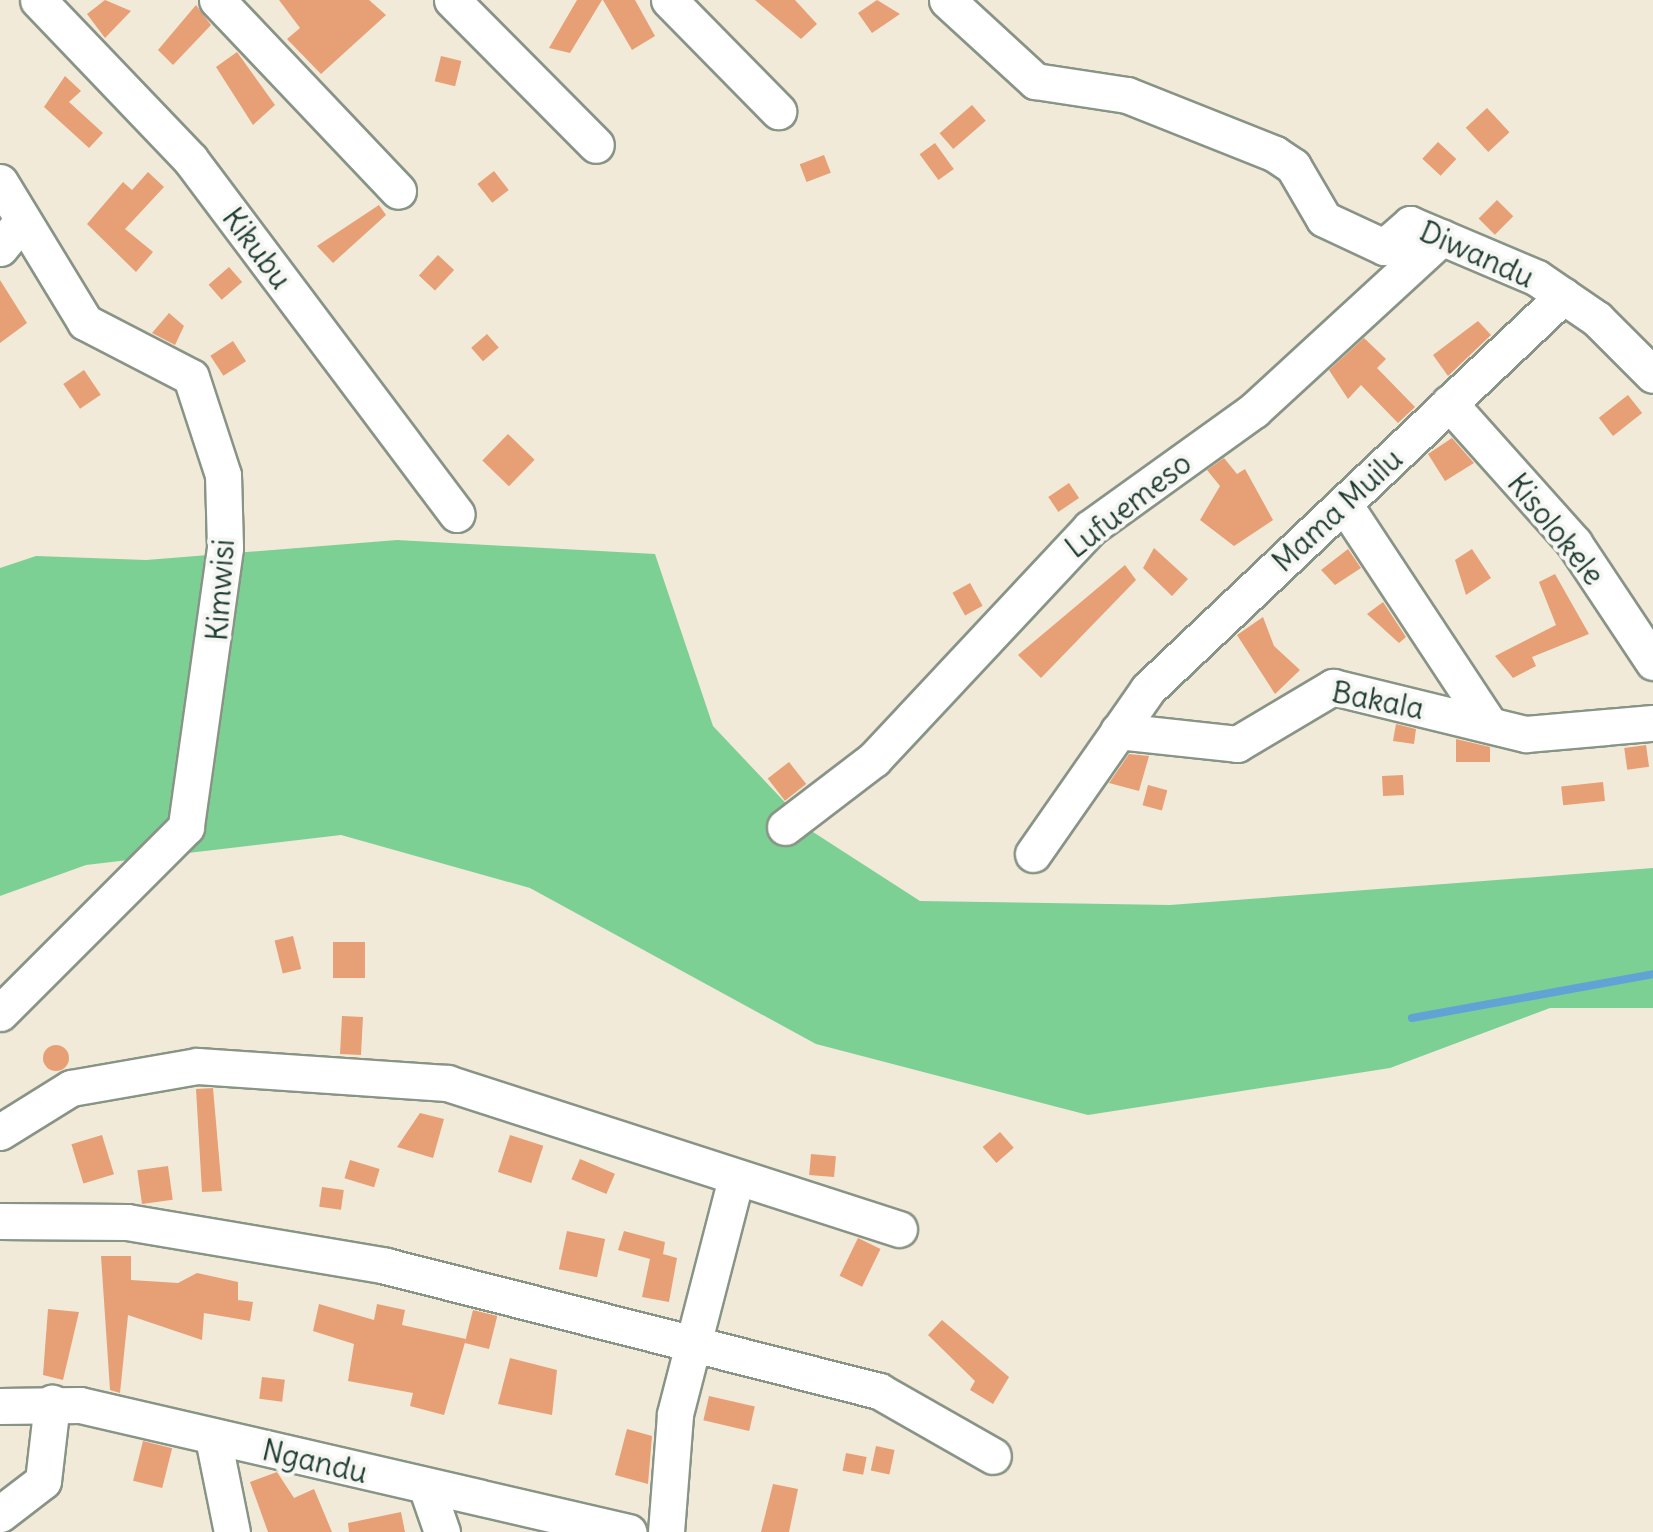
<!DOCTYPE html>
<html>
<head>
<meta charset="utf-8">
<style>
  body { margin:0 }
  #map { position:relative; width:1653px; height:1532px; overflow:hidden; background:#f1ead8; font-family:Delius,sans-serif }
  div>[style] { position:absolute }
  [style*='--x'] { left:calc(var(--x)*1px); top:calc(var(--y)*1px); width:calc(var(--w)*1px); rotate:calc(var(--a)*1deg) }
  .green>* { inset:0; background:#7dd093 }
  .stream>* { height:8px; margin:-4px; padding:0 4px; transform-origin:4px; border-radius:4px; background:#62a3d5 }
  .building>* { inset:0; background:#e79f75; transform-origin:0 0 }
  .round { border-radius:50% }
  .roads { filter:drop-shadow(2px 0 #889486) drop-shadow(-2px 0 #889486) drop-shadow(0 2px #889486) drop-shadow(0 -2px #889486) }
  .minor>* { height:35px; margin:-17.5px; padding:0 17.5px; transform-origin:17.5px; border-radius:17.5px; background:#fff }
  span { translate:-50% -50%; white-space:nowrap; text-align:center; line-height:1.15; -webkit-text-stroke:8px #f6f6f2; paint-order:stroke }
  .street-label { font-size:30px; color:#1f3d34 }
</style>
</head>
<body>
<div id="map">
  <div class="green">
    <i style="clip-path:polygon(397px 540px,655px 554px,713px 726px,813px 832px,920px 901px,1170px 905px,1653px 868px,1653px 1008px,1550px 1008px,1390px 1068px,1088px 1115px,816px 1044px,530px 888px,341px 835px,86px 865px,0 896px,0 568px,36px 556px,146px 560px)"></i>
  </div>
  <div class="stream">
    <i style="--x:1412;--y:1018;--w:245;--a:-10.3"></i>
  </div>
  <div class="building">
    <i style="clip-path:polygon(105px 0,131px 11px,105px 38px,87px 14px)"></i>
    <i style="clip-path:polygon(279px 0,369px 0,386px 15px,321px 74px,287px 39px,300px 28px)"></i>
    <i style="clip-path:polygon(577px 0,602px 0,570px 53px,549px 48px)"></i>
    <i style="clip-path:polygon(603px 0,635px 0,655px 36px,632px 50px)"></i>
    <i style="clip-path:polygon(755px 0,795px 0,817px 24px,801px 39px)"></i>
    <i style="clip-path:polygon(877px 0,900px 14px,872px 33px,858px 13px)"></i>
    <i style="clip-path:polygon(196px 5px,211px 25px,173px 65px,158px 50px)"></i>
    <i style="clip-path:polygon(237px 52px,275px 105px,253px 125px,216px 67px)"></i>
    <i style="left:441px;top:56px;width:21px;height:26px;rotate:14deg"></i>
    <i style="clip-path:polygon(65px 76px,81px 91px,69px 102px,103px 133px,89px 148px,44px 107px)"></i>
    <i style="left:972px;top:105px;width:21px;height:43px;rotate:49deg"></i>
    <i style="left:1487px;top:108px;width:33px;height:29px;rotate:47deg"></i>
    <i style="left:1438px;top:142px;width:25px;height:23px;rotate:43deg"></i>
    <i style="left:935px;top:143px;width:32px;height:19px;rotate:54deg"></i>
    <i style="left:824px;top:155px;width:19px;height:26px;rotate:69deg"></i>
    <i style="left:494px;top:171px;width:24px;height:21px;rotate:52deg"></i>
    <i style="clip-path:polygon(148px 172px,164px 187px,125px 229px,153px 252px,136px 272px,87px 224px,123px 182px,132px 190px)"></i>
    <i style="left:1497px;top:200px;width:23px;height:26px;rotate:45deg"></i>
    <i style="clip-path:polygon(379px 205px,386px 215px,333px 263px,317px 246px)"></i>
    <i style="left:438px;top:255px;width:22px;height:28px;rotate:43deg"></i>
    <i style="left:229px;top:267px;width:20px;height:27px;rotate:49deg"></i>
    <i style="clip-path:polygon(0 280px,27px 323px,0 343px)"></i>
    <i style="clip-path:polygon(169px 313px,184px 326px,175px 345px,152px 333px)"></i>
    <i style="clip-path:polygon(1478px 321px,1491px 335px,1448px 376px,1433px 355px)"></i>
    <i style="left:487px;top:334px;width:18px;height:21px;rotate:49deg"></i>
    <i style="clip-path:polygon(1364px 338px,1386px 359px,1377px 368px,1415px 407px,1398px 423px,1361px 385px,1348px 399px,1329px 370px)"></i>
    <i style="left:233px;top:341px;width:24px;height:27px;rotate:57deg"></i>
    <i style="left:84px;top:370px;width:30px;height:25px;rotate:56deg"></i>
    <i style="left:1628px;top:395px;width:23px;height:37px;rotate:52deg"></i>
    <i style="left:508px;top:434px;width:37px;height:37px;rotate:44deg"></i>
    <i style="clip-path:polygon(1452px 438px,1474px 463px,1445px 481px,1428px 454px)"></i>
    <i style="clip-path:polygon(1224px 458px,1237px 474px,1245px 469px,1273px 520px,1234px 546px,1200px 520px,1220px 486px,1207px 470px)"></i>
    <i style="left:1069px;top:483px;width:18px;height:25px;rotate:56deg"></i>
    <i style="clip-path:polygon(1154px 548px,1188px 579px,1172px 596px,1143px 568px)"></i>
    <i style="clip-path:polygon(1348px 549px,1361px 568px,1335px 585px,1321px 570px)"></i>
    <i style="clip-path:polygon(1472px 549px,1491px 578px,1466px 595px,1455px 560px)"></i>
    <i style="clip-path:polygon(1125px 565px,1136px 580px,1041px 678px,1018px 655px)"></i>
    <i style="clip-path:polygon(1555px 574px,1589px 634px,1532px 657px,1536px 666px,1513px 678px,1495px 656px,1556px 625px,1539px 582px)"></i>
    <i style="left:970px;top:583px;width:26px;height:20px;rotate:61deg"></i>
    <i style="clip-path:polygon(1383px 602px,1406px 637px,1399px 643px,1367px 614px)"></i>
    <i style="clip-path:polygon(1263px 617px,1274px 646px,1300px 670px,1275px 694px,1237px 635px)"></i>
    <i style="clip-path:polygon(1396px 724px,1416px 729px,1414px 744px,1393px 741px)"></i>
    <i style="clip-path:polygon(1456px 739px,1490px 747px,1490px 762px,1456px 762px)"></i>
    <i style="left:1646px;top:745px;width:22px;height:22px;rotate:82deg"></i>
    <i style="clip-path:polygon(1129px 754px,1149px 756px,1139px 791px,1109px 783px)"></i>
    <i style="left:789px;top:762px;width:28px;height:27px;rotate:52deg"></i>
    <i style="left:1403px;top:775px;width:20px;height:21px;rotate:87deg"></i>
    <i style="left:1603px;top:782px;width:19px;height:42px;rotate:84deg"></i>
    <i style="left:1148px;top:785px;width:20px;height:21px;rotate:15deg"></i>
    <i style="left:293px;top:936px;width:34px;height:19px;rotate:76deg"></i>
    <i style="left:333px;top:942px;width:32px;height:36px"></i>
    <i style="left:342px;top:1016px;width:21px;height:38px;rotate:3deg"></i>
    <i class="round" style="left:43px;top:1045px;width:26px;height:26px"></i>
    <i style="clip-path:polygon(213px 1088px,222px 1191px,202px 1192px,196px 1089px)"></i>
    <i style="clip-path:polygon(420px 1113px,444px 1119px,433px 1158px,397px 1147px)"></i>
    <i style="left:1000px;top:1132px;width:21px;height:23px;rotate:49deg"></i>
    <i style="left:102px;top:1135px;width:41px;height:32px;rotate:73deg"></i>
    <i style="left:510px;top:1135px;width:35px;height:39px;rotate:18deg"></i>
    <i style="left:811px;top:1154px;width:25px;height:21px;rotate:5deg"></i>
    <i style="left:580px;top:1159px;width:38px;height:22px;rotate:23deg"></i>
    <i style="left:350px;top:1160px;width:31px;height:19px;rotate:17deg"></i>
    <i style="left:168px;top:1166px;width:34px;height:31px;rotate:82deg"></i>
    <i style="left:322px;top:1187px;width:22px;height:20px;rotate:8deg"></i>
    <i style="left:567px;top:1231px;width:39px;height:39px;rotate:12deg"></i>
    <i style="clip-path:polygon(624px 1231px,665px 1242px,663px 1254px,677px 1258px,669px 1302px,642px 1297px,650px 1259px,618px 1250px)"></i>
    <i style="left:858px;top:1238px;width:25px;height:42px;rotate:26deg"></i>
    <i style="clip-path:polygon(101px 1256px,131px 1256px,131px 1280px,178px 1283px,197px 1273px,238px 1282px,238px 1300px,253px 1302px,250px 1321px,204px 1313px,202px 1340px,128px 1315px,120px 1393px,110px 1390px)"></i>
    <i style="clip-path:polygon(319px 1304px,374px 1320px,377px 1304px,405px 1310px,402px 1325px,466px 1339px,444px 1415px,410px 1406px,413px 1393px,348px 1381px,354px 1344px,313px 1331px)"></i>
    <i style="clip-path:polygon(48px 1309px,79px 1312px,63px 1380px,43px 1375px)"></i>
    <i style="left:473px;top:1310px;width:25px;height:34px;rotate:14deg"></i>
    <i style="clip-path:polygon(942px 1320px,1009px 1377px,993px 1404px,970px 1390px,975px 1381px,928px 1335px)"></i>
    <i style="clip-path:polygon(510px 1358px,557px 1370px,552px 1415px,498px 1404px)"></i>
    <i style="left:262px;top:1377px;width:23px;height:22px;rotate:7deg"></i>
    <i style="left:709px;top:1396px;width:47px;height:25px;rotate:13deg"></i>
    <i style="clip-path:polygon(627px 1429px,652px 1436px,648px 1484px,615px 1475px)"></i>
    <i style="left:143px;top:1441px;width:30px;height:41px;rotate:14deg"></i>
    <i style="left:876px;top:1446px;width:19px;height:25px;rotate:12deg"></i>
    <i style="left:846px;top:1453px;width:21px;height:18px;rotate:11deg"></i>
    <i style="clip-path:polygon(277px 1472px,294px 1498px,314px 1489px,332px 1532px,268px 1532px,250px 1482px)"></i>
    <i style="clip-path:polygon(773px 1484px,798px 1489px,789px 1532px,761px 1532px)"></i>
    <i style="clip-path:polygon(401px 1512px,405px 1532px,349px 1532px,348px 1523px)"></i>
  </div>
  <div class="roads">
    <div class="minor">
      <i style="--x:38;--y:0;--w:220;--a:46.3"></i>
      <i style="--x:190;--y:159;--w:444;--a:53.1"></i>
      <i style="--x:217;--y:0;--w:263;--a:46.5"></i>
      <i style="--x:452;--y:0;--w:204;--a:45.2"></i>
      <i style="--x:669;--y:0;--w:156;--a:45.5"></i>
      <i style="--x:947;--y:0;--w:120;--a:42.6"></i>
      <i style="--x:1035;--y:81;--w:93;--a:8.7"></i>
      <i style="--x:1127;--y:95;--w:159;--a:21.7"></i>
      <i style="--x:1275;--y:154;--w:22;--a:34"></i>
      <i style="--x:1293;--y:166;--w:61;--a:59.7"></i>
      <i style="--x:1324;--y:219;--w:66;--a:25"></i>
      <i style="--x:1384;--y:247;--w:35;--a:-41"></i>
      <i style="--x:1410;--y:224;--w:138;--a:23"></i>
      <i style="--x:1537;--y:278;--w:73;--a:34.3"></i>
      <i style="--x:1597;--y:319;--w:79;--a:45"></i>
      <i style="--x:0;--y:182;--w:164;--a:58.7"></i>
      <i style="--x:85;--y:322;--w:119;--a:27.4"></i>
      <i style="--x:191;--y:377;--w:103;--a:71.9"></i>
      <i style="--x:223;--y:475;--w:73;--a:88.4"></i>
      <i style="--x:225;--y:548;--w:282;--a:98"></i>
      <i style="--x:186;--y:827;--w:263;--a:135"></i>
      <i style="--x:0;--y:248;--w:36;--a:-51"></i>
      <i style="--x:1449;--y:403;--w:188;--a:48.2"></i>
      <i style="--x:1574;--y:543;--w:143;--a:56.4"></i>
      <i style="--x:1344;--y:504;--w:263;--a:56.6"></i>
      <i style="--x:1118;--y:731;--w:120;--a:6.2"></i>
      <i style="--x:1237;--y:744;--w:112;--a:-30.7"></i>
      <i style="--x:1333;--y:687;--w:199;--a:13.7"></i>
      <i style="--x:1526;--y:734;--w:127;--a:-5"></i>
      <i style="--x:785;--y:827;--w:112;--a:-37.4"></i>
      <i style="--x:874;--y:759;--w:316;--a:-46.9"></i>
      <i style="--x:1090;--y:528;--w:202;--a:-35.7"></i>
      <i style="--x:1254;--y:410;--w:255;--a:-42.6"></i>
      <i style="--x:1033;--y:854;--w:201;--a:-55.1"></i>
      <i style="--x:1148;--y:689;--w:572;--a:-43.44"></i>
      <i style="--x:0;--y:1132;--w:84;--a:-31.8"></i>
      <i style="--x:71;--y:1088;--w:128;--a:-9.9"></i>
      <i style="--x:197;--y:1066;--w:251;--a:3.9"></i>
      <i style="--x:447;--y:1083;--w:475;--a:17.9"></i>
      <i style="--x:0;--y:1221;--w:127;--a:0.5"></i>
      <i style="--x:127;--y:1222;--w:263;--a:9.6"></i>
      <i style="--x:386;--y:1266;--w:509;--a:14.23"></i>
      <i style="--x:879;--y:1391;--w:131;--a:29.7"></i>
      <i style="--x:0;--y:1406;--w:80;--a:-0.7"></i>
      <i style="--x:80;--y:1405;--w:563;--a:13.03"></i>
      <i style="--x:213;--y:1438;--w:96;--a:78.6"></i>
      <i style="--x:426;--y:1486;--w:49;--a:70.8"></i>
      <i style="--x:0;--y:1514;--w:54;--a:-37.5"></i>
      <i style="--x:43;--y:1481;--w:79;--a:-83.4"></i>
      <i style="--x:666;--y:1532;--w:118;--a:-85.6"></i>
      <i style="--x:675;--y:1414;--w:244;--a:-75.5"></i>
    </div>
  </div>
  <div class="street-label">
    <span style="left:257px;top:248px;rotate:53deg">Kikubu</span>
    <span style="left:1477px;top:254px;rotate:24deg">Diwandu</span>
    <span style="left:1128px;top:505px;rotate:-38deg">Lufuemeso</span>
    <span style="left:1337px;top:510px;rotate:-43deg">Mama Muilu</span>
    <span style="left:1556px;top:529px;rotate:51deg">Kisolokele</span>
    <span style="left:220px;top:590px;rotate:-86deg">Kimwisi</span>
    <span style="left:1378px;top:700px;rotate:11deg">Bakala</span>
    <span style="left:315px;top:1461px;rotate:13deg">Ngandu</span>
  </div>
</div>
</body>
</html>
